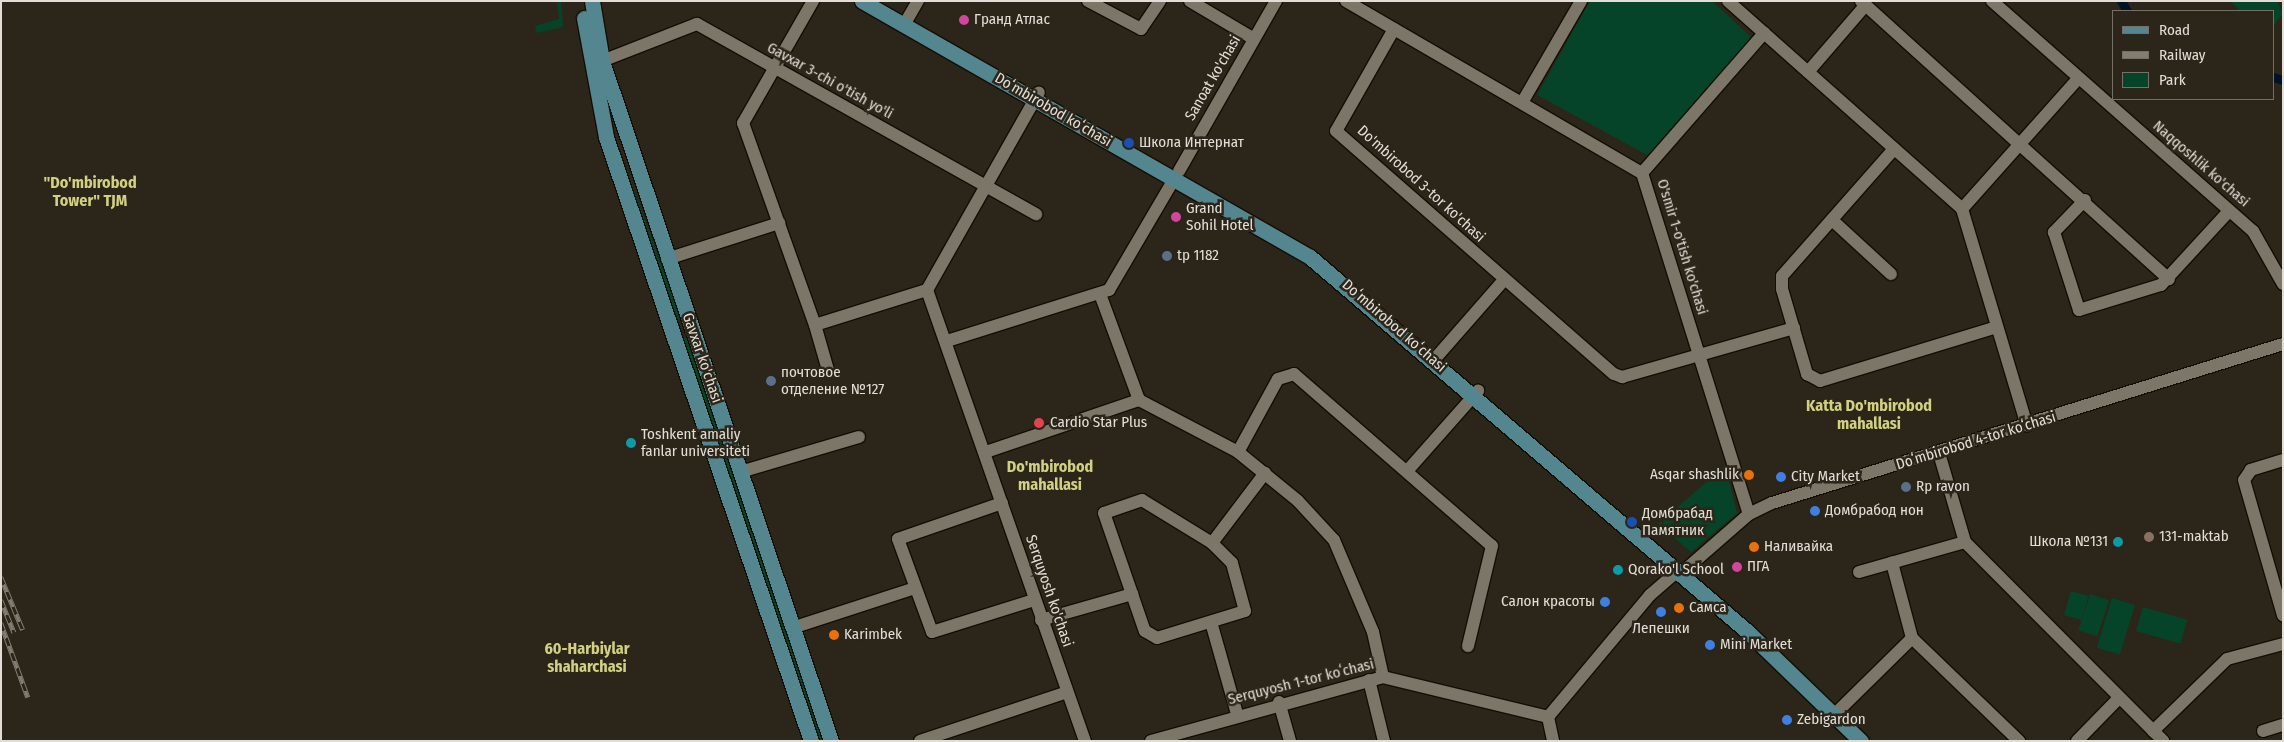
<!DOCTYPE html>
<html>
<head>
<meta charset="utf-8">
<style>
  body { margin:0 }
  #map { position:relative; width:2284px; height:742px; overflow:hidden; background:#2b2619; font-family:"Fira Sans Condensed",sans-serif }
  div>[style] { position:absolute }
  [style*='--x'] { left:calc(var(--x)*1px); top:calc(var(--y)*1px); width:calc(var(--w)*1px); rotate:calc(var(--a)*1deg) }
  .green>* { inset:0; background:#064429; transform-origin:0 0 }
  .canal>* { height:9px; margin:-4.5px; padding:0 4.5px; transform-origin:4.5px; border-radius:4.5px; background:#001425 }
  .roads { filter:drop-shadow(1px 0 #130e04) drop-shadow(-1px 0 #130e04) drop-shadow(0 1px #130e04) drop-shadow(0 -1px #130e04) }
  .minor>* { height:12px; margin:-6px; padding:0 6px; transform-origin:6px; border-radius:6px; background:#7c7668 }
  .major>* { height:15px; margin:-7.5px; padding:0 7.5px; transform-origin:7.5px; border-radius:7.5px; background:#548690 }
  .rail>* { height:4.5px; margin-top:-2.25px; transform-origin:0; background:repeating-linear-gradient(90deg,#2b2619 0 8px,#827d73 0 16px); box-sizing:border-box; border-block:1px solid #827d73 }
  .dots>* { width:14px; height:14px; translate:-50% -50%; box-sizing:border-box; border:2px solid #2b2619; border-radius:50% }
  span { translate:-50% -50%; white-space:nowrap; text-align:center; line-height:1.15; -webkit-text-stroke:5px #2b2619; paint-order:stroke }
  .poi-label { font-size:15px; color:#e2ded7 }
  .left { translate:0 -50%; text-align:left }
  .right { translate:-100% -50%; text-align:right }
  .street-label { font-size:15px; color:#e2ded7 }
  .neighbourhood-label { font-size:16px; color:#d2d182; font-weight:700 }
  .frame { position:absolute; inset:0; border:2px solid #e2ded7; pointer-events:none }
  .legend { position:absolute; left:2112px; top:10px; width:162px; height:90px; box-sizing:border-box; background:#2b2619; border:1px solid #747065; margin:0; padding:6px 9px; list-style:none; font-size:15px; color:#e2ded7 }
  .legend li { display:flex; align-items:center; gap:10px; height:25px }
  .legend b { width:25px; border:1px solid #747065 }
</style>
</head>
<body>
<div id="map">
  <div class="green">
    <i style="clip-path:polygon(557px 1px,561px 1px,563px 27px,537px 33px,535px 26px,559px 19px)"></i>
    <i style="clip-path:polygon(1590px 1px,1712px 1px,1752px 38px,1649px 156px,1537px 95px)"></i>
    <i style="clip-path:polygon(2230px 1px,2277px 1px,2283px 14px,2273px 26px,2273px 11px,2241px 11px)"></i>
    <i style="clip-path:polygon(604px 106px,680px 317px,678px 321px,638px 214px)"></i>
    <i style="clip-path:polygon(686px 337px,823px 741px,817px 741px,682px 338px)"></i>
    <i style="clip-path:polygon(1725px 466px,1737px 513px,1691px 552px,1658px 524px)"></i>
    <i style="left:2071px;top:591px;width:18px;height:25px;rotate:16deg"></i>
    <i style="left:2090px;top:594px;width:20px;height:38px;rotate:18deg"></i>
    <i style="left:2112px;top:598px;width:24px;height:52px;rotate:17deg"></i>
    <i style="left:2143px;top:607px;width:46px;height:25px;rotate:16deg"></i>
  </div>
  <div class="canal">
    <i style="--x:2121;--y:1;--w:12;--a:59"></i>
    <i style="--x:2273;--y:77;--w:10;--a:17"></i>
  </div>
  <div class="roads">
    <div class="minor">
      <i style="--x:813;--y:1;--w:141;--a:119.8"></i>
      <i style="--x:743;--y:123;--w:214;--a:70.4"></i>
      <i style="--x:815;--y:325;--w:117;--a:-17.4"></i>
      <i style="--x:927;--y:290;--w:227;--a:-60.5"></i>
      <i style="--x:1088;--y:1;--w:60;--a:27.8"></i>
      <i style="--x:1141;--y:29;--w:34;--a:-56"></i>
      <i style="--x:1190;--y:1;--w:74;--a:30.7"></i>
      <i style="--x:1346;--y:1;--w:342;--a:30.2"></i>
      <i style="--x:1642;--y:173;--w:357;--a:72.6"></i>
      <i style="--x:1728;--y:1;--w:313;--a:41.6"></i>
      <i style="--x:1962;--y:209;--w:226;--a:73.3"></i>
      <i style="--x:1861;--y:1;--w:415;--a:42.1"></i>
      <i style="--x:1992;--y:1;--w:348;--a:41.4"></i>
      <i style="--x:2253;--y:231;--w:61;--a:60.5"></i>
      <i style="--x:904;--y:25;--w:28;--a:-60"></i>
      <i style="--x:1394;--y:29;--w:117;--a:119.6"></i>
      <i style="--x:1336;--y:131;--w:369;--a:41.2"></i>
      <i style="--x:1614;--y:374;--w:9;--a:21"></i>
      <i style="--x:1622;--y:377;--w:179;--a:-15.9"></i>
      <i style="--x:602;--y:61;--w:102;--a:-21.3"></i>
      <i style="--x:697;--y:24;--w:389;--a:29.3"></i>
      <i style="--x:1808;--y:72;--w:86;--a:-49.3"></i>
      <i style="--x:1523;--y:101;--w:116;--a:-59.9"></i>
      <i style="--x:1894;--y:149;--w:169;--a:131.4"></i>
      <i style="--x:1782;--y:276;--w:13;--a:90"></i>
      <i style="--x:1782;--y:289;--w:89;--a:73.6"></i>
      <i style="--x:1807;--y:374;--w:15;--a:28"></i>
      <i style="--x:1820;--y:381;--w:185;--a:-17"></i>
      <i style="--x:1179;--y:171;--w:196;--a:-60.3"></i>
      <i style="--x:1642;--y:173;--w:186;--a:-48.9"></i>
      <i style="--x:2085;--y:200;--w:45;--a:134.1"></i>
      <i style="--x:2054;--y:232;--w:82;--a:72.2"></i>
      <i style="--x:2079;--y:310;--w:86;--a:-17"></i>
      <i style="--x:2161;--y:285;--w:100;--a:-47.4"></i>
      <i style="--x:1962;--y:209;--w:174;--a:-48.3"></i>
      <i style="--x:1832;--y:220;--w:80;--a:42.5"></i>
      <i style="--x:667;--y:259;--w:118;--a:-17.8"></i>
      <i style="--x:927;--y:290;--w:478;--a:70.7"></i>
      <i style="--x:1100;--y:294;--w:113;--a:69.8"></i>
      <i style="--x:1139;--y:400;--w:112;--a:27.7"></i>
      <i style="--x:1238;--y:452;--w:77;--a:39.2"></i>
      <i style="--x:1298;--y:501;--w:53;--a:47.3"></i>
      <i style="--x:1334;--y:540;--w:100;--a:67"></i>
      <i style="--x:1373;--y:632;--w:46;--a:77.5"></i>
      <i style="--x:815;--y:325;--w:47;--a:73.9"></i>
      <i style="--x:947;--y:341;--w:170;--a:-17.5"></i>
      <i style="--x:1109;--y:290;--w:129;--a:-59.6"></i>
      <i style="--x:1433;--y:361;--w:108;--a:-48.8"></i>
      <i style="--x:986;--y:452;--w:162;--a:-18.8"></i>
      <i style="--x:1238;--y:452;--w:83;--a:-61.3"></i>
      <i style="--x:1278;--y:379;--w:17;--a:-17"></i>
      <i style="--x:1294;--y:374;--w:262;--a:41"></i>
      <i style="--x:1492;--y:546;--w:103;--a:103.5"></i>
      <i style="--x:1939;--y:453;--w:93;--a:73.7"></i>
      <i style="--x:1965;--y:542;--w:281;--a:45.1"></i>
      <i style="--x:2283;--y:460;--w:34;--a:163"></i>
      <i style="--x:2251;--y:470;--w:12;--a:125"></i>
      <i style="--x:2244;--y:480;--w:141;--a:73.9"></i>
      <i style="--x:1408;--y:470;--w:106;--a:-48.5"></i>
      <i style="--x:740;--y:472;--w:124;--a:-16.4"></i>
      <i style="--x:1002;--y:503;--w:110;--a:160.9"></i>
      <i style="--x:898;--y:539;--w:99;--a:69.9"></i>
      <i style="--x:932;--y:632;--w:107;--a:-17.4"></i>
      <i style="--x:1212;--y:543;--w:88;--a:-52.9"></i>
      <i style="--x:1686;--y:569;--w:84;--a:-41.1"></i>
      <i style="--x:1749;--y:514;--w:25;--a:-26"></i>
      <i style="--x:1772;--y:503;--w:535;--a:-17.28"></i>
      <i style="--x:1859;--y:572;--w:110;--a:-15.8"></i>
      <i style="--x:1041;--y:620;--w:95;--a:-15.9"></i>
      <i style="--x:1132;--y:594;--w:39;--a:71"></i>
      <i style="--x:1145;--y:631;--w:14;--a:30"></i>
      <i style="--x:1157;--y:638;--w:92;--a:-17.1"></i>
      <i style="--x:1245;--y:611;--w:50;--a:-105.2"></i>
      <i style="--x:1232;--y:563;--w:28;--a:-135"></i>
      <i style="--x:1212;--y:543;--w:82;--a:-148.4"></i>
      <i style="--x:1142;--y:500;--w:40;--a:161.1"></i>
      <i style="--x:1104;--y:513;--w:86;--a:70.9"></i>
      <i style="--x:1211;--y:622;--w:96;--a:74.2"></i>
      <i style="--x:792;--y:628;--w:129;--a:-18"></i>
      <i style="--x:1912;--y:638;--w:149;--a:43.9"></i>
      <i style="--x:1369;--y:680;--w:63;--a:76.2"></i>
      <i style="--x:1279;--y:702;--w:41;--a:74.2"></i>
      <i style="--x:1835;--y:714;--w:108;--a:-44.6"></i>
      <i style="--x:1912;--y:638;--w:78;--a:-104.9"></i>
      <i style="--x:1548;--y:717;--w:159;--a:-50.1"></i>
      <i style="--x:1650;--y:595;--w:37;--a:-41"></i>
      <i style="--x:1548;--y:717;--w:25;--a:78"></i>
      <i style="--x:2153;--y:731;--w:103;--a:-44.2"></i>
      <i style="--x:2227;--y:659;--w:58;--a:-15"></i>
      <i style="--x:2263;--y:731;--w:21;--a:-17"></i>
      <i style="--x:920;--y:741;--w:155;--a:-18.4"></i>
      <i style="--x:1151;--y:741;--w:241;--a:-15.4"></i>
      <i style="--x:1383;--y:677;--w:170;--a:13.6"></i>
      <i style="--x:2077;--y:741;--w:59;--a:-45.7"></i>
    </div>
    <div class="major">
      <i style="--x:592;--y:1;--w:61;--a:80.5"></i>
      <i style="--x:602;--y:61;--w:718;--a:71.39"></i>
      <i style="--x:862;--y:1;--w:516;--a:29.74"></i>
      <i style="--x:1310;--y:257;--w:577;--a:40.57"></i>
      <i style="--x:1748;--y:632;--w:157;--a:44"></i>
      <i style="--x:584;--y:18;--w:121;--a:79.5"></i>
      <i style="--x:606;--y:137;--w:638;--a:71.25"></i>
    </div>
  </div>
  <div class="rail">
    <i style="--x:1;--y:577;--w:57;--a:67.5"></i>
    <i style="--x:1;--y:600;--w:35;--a:68"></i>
    <i style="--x:1;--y:623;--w:79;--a:70"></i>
  </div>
  <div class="dots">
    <i style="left:964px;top:20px;background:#d1479c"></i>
    <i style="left:1129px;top:143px;background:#1a4fb4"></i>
    <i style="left:1176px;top:217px;background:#d1479c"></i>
    <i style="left:1167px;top:256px;background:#5c6f8a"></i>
    <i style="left:771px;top:381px;background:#5c6f8a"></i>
    <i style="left:1039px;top:423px;background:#e0444e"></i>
    <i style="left:631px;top:443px;background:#0f9aa8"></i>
    <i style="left:1749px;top:475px;background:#e8710a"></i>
    <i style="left:1781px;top:477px;background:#3f7fe0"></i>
    <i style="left:1906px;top:487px;background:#5c6f8a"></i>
    <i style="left:1815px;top:511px;background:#3f7fe0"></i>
    <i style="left:1632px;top:522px;background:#1a4fb4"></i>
    <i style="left:2149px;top:537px;background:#8d6e63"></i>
    <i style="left:2118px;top:542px;background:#0f9aa8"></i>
    <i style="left:1754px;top:547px;background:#e8710a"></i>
    <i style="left:1737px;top:567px;background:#d1479c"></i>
    <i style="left:1618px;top:570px;background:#0f9aa8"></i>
    <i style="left:1605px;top:602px;background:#3f7fe0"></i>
    <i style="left:1679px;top:608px;background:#e8710a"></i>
    <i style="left:1661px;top:612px;background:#3f7fe0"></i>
    <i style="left:834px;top:635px;background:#e8710a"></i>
    <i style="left:1710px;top:645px;background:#3f7fe0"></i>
    <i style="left:1787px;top:720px;background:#3f7fe0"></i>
  </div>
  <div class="poi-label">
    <span class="left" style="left:974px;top:20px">Гранд Атлас</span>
    <span class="left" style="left:1139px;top:143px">Школа Интернат</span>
    <span class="left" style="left:1186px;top:217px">Grand<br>Sohil Hotel</span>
    <span class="left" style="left:1177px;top:256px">tp 1182</span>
    <span class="left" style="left:781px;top:381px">почтовое<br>отделение №127</span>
    <span class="left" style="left:1050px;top:423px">Cardio Star Plus</span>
    <span class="left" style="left:641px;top:443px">Toshkent amaliy<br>fanlar universiteti</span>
    <span class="right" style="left:1739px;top:475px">Asqar shashlik</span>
    <span class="left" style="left:1791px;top:477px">City Market</span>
    <span class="left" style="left:1916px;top:487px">Rp ravon</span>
    <span class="left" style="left:1825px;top:511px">Домбрабод нон</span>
    <span class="left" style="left:1642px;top:522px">Домбрабад<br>Памятник</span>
    <span class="left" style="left:2159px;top:537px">131-maktab</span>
    <span class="right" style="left:2108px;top:542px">Школа №131</span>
    <span class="left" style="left:1764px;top:547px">Наливайка</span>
    <span class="left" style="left:1747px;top:567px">ПГА</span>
    <span class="left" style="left:1628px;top:570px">Qorako'l School</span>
    <span class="right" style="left:1595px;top:602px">Салон красоты</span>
    <span class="left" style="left:1689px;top:608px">Самса</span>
    <span style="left:1661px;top:629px">Лепешки</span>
    <span class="left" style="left:844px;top:635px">Karimbek</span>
    <span class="left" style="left:1720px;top:645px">Mini Market</span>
    <span class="left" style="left:1797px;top:720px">Zebigardon</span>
  </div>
  <div class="street-label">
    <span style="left:1213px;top:78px;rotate:-60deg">Sanoat ko'chasi</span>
    <span style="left:830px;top:81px;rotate:29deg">Gavxar 3-chi o'tish yo'li</span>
    <span style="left:1053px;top:110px;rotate:30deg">Doʻmbirobod koʻchasi</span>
    <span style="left:2201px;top:164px;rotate:41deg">Naqqoshlik ko'chasi</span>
    <span style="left:1421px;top:184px;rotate:42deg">Do'mbirobod 3-tor ko'chasi</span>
    <span style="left:1682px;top:247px;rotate:73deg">O'smir 1-o'tish ko'chasi</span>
    <span style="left:1394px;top:326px;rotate:41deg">Doʻmbirobod koʻchasi</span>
    <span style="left:702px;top:358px;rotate:71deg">Gavxar ko'chasi</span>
    <span style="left:1976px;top:441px;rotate:-17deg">Doʻmbirobod 4-tor koʻchasi</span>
    <span style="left:1049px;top:591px;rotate:71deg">Serquyosh ko'chasi</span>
    <span style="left:1301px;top:682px;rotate:-14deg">Serquyosh 1-tor koʻchasi</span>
  </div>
  <div class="neighbourhood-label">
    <span style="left:90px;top:192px">"Do'mbirobod<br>Tower" TJM</span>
    <span style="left:1869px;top:415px">Katta Do'mbirobod<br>mahallasi</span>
    <span style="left:1050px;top:476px">Do'mbirobod<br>mahallasi</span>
    <span style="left:587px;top:658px">60-Harbiylar<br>shaharchasi</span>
  </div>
  <div class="frame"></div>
  <ul class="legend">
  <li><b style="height:6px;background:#548690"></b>Road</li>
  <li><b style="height:6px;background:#827d73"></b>Railway</li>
  <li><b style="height:14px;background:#064429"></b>Park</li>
  </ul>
</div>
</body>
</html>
